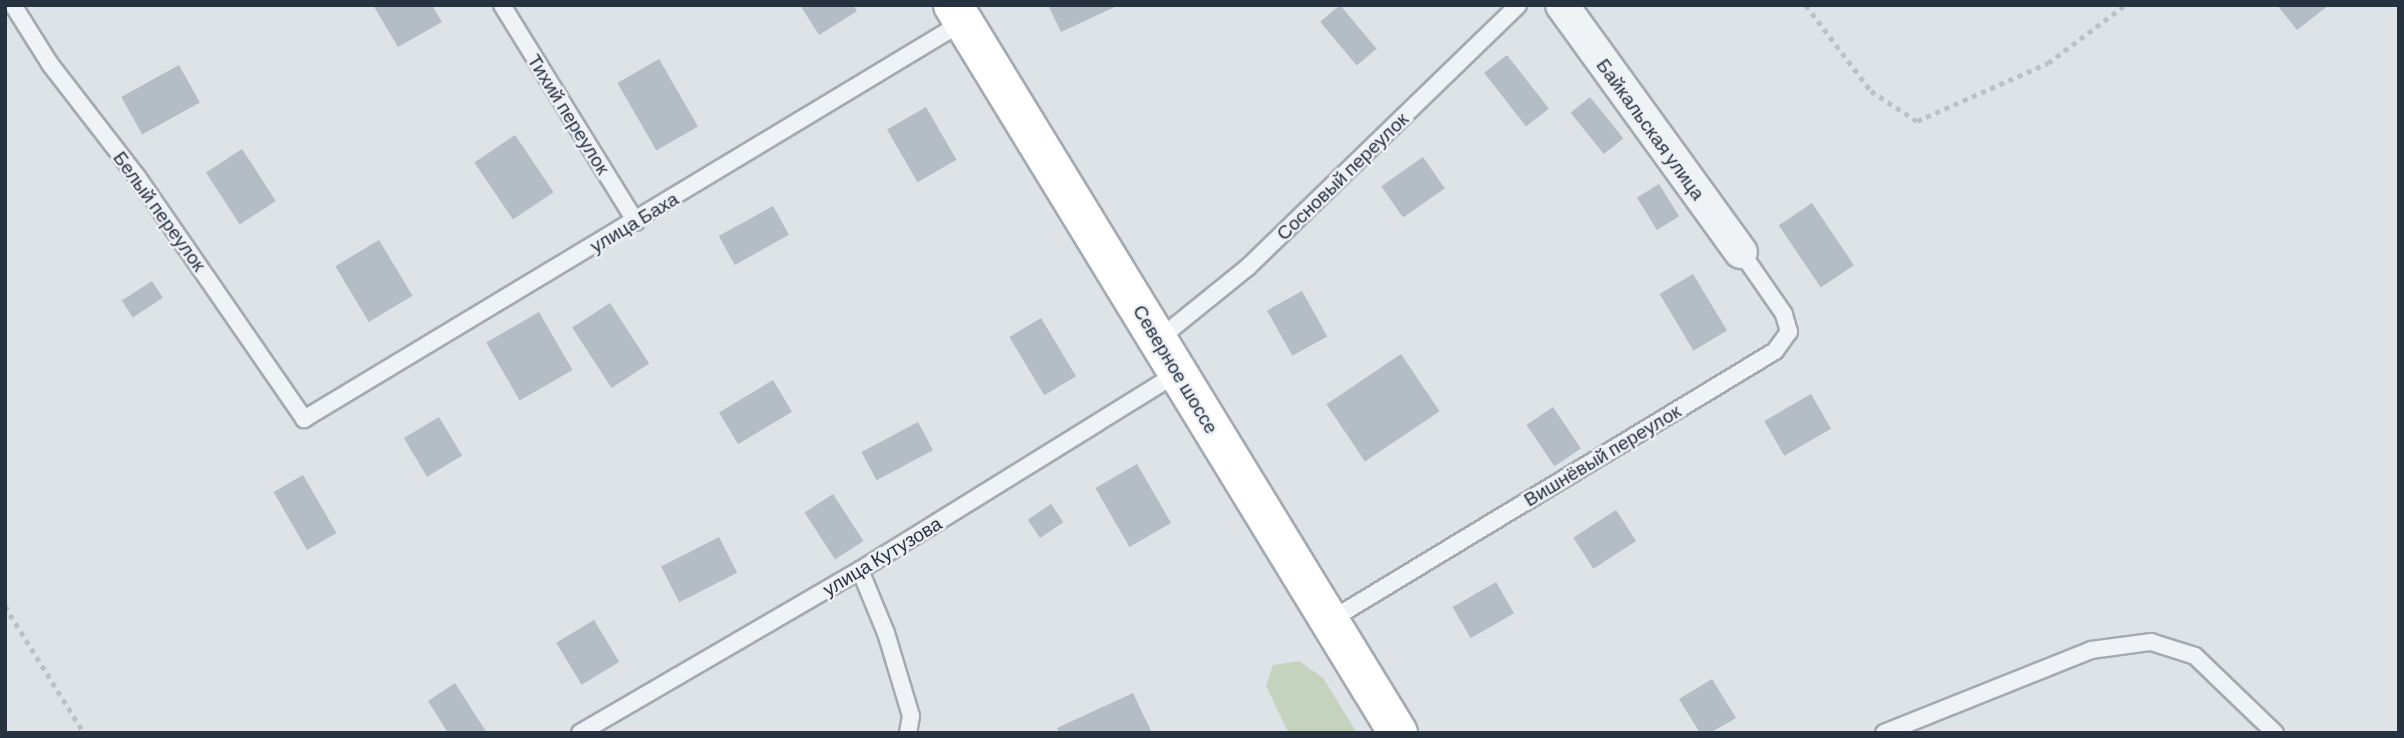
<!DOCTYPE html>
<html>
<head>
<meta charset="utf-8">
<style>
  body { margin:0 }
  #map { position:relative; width:2404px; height:738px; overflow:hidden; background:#dee3e8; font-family:Barlow,sans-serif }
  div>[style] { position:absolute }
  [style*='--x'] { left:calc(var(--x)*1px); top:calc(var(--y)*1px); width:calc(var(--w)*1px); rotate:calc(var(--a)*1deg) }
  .green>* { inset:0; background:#c5d3be }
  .building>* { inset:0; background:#b4bcc5; transform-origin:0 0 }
  .path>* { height:4.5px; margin-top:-2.25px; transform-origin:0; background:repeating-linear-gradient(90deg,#bbc1c7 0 5px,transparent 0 10px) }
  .roads { filter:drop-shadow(2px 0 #a3aab2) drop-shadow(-2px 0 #a3aab2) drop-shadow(0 2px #a3aab2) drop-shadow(0 -2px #a3aab2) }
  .service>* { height:16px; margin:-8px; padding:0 8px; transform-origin:8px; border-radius:8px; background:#f0f3f6 }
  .minor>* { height:32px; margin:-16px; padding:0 16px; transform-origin:16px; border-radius:16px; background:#f0f3f6 }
  .secondary>* { height:38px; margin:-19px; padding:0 19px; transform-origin:19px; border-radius:19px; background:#fff }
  span { translate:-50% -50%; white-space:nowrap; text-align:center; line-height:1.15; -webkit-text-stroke:5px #edf1f6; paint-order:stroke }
  .street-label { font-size:19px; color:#263240 }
  .frame { position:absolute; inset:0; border:7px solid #263240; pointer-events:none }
</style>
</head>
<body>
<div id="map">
  <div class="green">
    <i style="clip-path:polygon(1299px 661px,1323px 678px,1357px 733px,1288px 732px,1266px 686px,1273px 665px)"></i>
  </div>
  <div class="building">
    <i style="clip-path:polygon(373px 5px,432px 5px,442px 22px,398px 47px)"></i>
    <i style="clip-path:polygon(800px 5px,853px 5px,857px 11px,819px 35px)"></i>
    <i style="clip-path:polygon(1048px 5px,1119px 5px,1061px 32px)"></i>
    <i style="left:1340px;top:5px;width:57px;height:26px;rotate:50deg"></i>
    <i style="clip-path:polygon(2277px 5px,2329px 5px,2297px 30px)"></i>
    <i style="left:1507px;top:55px;width:68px;height:29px;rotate:52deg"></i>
    <i style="left:659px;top:59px;width:78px;height:48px;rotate:60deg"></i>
    <i style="left:179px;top:65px;width:43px;height:66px;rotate:61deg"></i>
    <i style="left:1590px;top:97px;width:53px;height:25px;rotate:51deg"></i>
    <i style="left:926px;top:107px;width:61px;height:45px;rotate:60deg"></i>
    <i style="left:515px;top:135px;width:69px;height:49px;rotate:56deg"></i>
    <i style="left:242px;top:149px;width:62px;height:43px;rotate:57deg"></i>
    <i style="left:1423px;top:157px;width:38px;height:51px;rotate:55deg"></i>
    <i style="left:1659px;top:184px;width:38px;height:26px;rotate:58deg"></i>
    <i style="left:1812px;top:203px;width:75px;height:40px;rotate:56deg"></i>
    <i style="left:773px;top:206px;width:33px;height:62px;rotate:61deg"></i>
    <i style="left:379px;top:240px;width:65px;height:51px;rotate:59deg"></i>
    <i style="left:1693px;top:274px;width:66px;height:39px;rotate:59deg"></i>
    <i style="left:152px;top:281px;width:20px;height:36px;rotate:57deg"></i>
    <i style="left:1302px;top:291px;width:52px;height:40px;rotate:61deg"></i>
    <i style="left:610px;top:303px;width:72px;height:45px;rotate:57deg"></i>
    <i style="left:539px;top:312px;width:67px;height:61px;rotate:60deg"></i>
    <i style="left:1041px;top:318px;width:68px;height:37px;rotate:59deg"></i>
    <i style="left:1401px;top:354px;width:69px;height:90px;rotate:56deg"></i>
    <i style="left:773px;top:380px;width:37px;height:63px;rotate:59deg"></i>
    <i style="left:1811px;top:394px;width:40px;height:54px;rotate:60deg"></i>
    <i style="left:1553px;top:407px;width:50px;height:32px;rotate:56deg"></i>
    <i style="left:439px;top:417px;width:45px;height:41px;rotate:59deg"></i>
    <i style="left:918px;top:422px;width:32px;height:64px;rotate:62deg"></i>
    <i style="left:1137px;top:464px;width:68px;height:48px;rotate:60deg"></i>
    <i style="left:303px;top:475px;width:67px;height:34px;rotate:60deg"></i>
    <i style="left:833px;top:494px;width:56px;height:34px;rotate:57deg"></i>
    <i style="left:1051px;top:504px;width:22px;height:28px;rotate:56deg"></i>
    <i style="left:1616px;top:510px;width:37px;height:51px;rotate:57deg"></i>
    <i style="left:719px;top:537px;width:40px;height:65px;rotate:63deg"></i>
    <i style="left:1496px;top:582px;width:36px;height:50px;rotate:60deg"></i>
    <i style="left:594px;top:620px;width:49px;height:44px;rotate:59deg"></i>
    <i style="clip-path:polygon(1712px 679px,1736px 718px,1710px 733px,1700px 733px,1679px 699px)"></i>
    <i style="clip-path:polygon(455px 683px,487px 733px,448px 733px,428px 701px)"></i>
    <i style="clip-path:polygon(1133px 693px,1152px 733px,1059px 733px,1057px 728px)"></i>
  </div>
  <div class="path">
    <i style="--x:1806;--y:5;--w:108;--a:52.9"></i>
    <i style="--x:1871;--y:91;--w:55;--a:33.1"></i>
    <i style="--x:1917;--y:121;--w:143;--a:-23.9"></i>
    <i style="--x:2048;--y:63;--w:96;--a:-37"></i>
    <i style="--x:5;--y:606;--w:150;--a:58.1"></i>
  </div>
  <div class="roads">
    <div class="service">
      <i style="--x:13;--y:5;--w:70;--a:57.9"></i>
      <i style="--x:50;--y:64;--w:144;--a:52.3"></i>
      <i style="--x:138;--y:178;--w:293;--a:55.4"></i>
      <i style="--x:304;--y:419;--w:769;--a:-31.07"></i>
      <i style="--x:502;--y:5;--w:255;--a:58.3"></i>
      <i style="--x:1159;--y:339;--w:114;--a:-39"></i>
      <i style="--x:1248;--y:267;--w:376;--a:-44.1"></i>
      <i style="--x:860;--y:570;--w:68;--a:67.6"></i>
      <i style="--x:886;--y:633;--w:87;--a:73.2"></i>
      <i style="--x:911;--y:716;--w:17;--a:100"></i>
      <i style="--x:1329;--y:621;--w:521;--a:-31.19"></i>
      <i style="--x:1775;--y:351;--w:24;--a:-54"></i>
      <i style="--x:1789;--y:332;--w:19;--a:-106"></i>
      <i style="--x:1784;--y:314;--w:75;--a:-124.7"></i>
      <i style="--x:580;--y:733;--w:324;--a:-30.2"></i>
      <i style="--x:860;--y:570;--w:375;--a:-31.8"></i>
      <i style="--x:1884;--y:733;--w:223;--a:-21.8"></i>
      <i style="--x:2091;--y:650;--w:61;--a:-7.6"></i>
      <i style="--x:2151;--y:642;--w:46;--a:17.7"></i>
      <i style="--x:2195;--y:656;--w:111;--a:43.9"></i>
    </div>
    <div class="minor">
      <i style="--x:1562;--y:5;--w:305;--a:54.1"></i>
    </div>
    <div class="secondary">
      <i style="--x:953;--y:5;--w:853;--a:58.56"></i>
    </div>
  </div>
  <div class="street-label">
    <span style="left:569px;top:114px;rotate:58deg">Тихий переулок</span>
    <span style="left:1651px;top:129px;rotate:54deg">Байкальская улица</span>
    <span style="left:1342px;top:176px;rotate:-44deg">Сосновый переулок</span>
    <span style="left:160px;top:211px;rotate:54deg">Белый переулок</span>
    <span style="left:634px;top:222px;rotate:-31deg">улица Баха</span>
    <span style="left:1176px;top:369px;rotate:59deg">Северное шоссе</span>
    <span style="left:1602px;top:455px;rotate:-31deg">Вишнёвый переулок</span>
    <span style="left:882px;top:556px;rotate:-31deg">улица Кутузова</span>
  </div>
  <div class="frame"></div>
</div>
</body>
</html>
